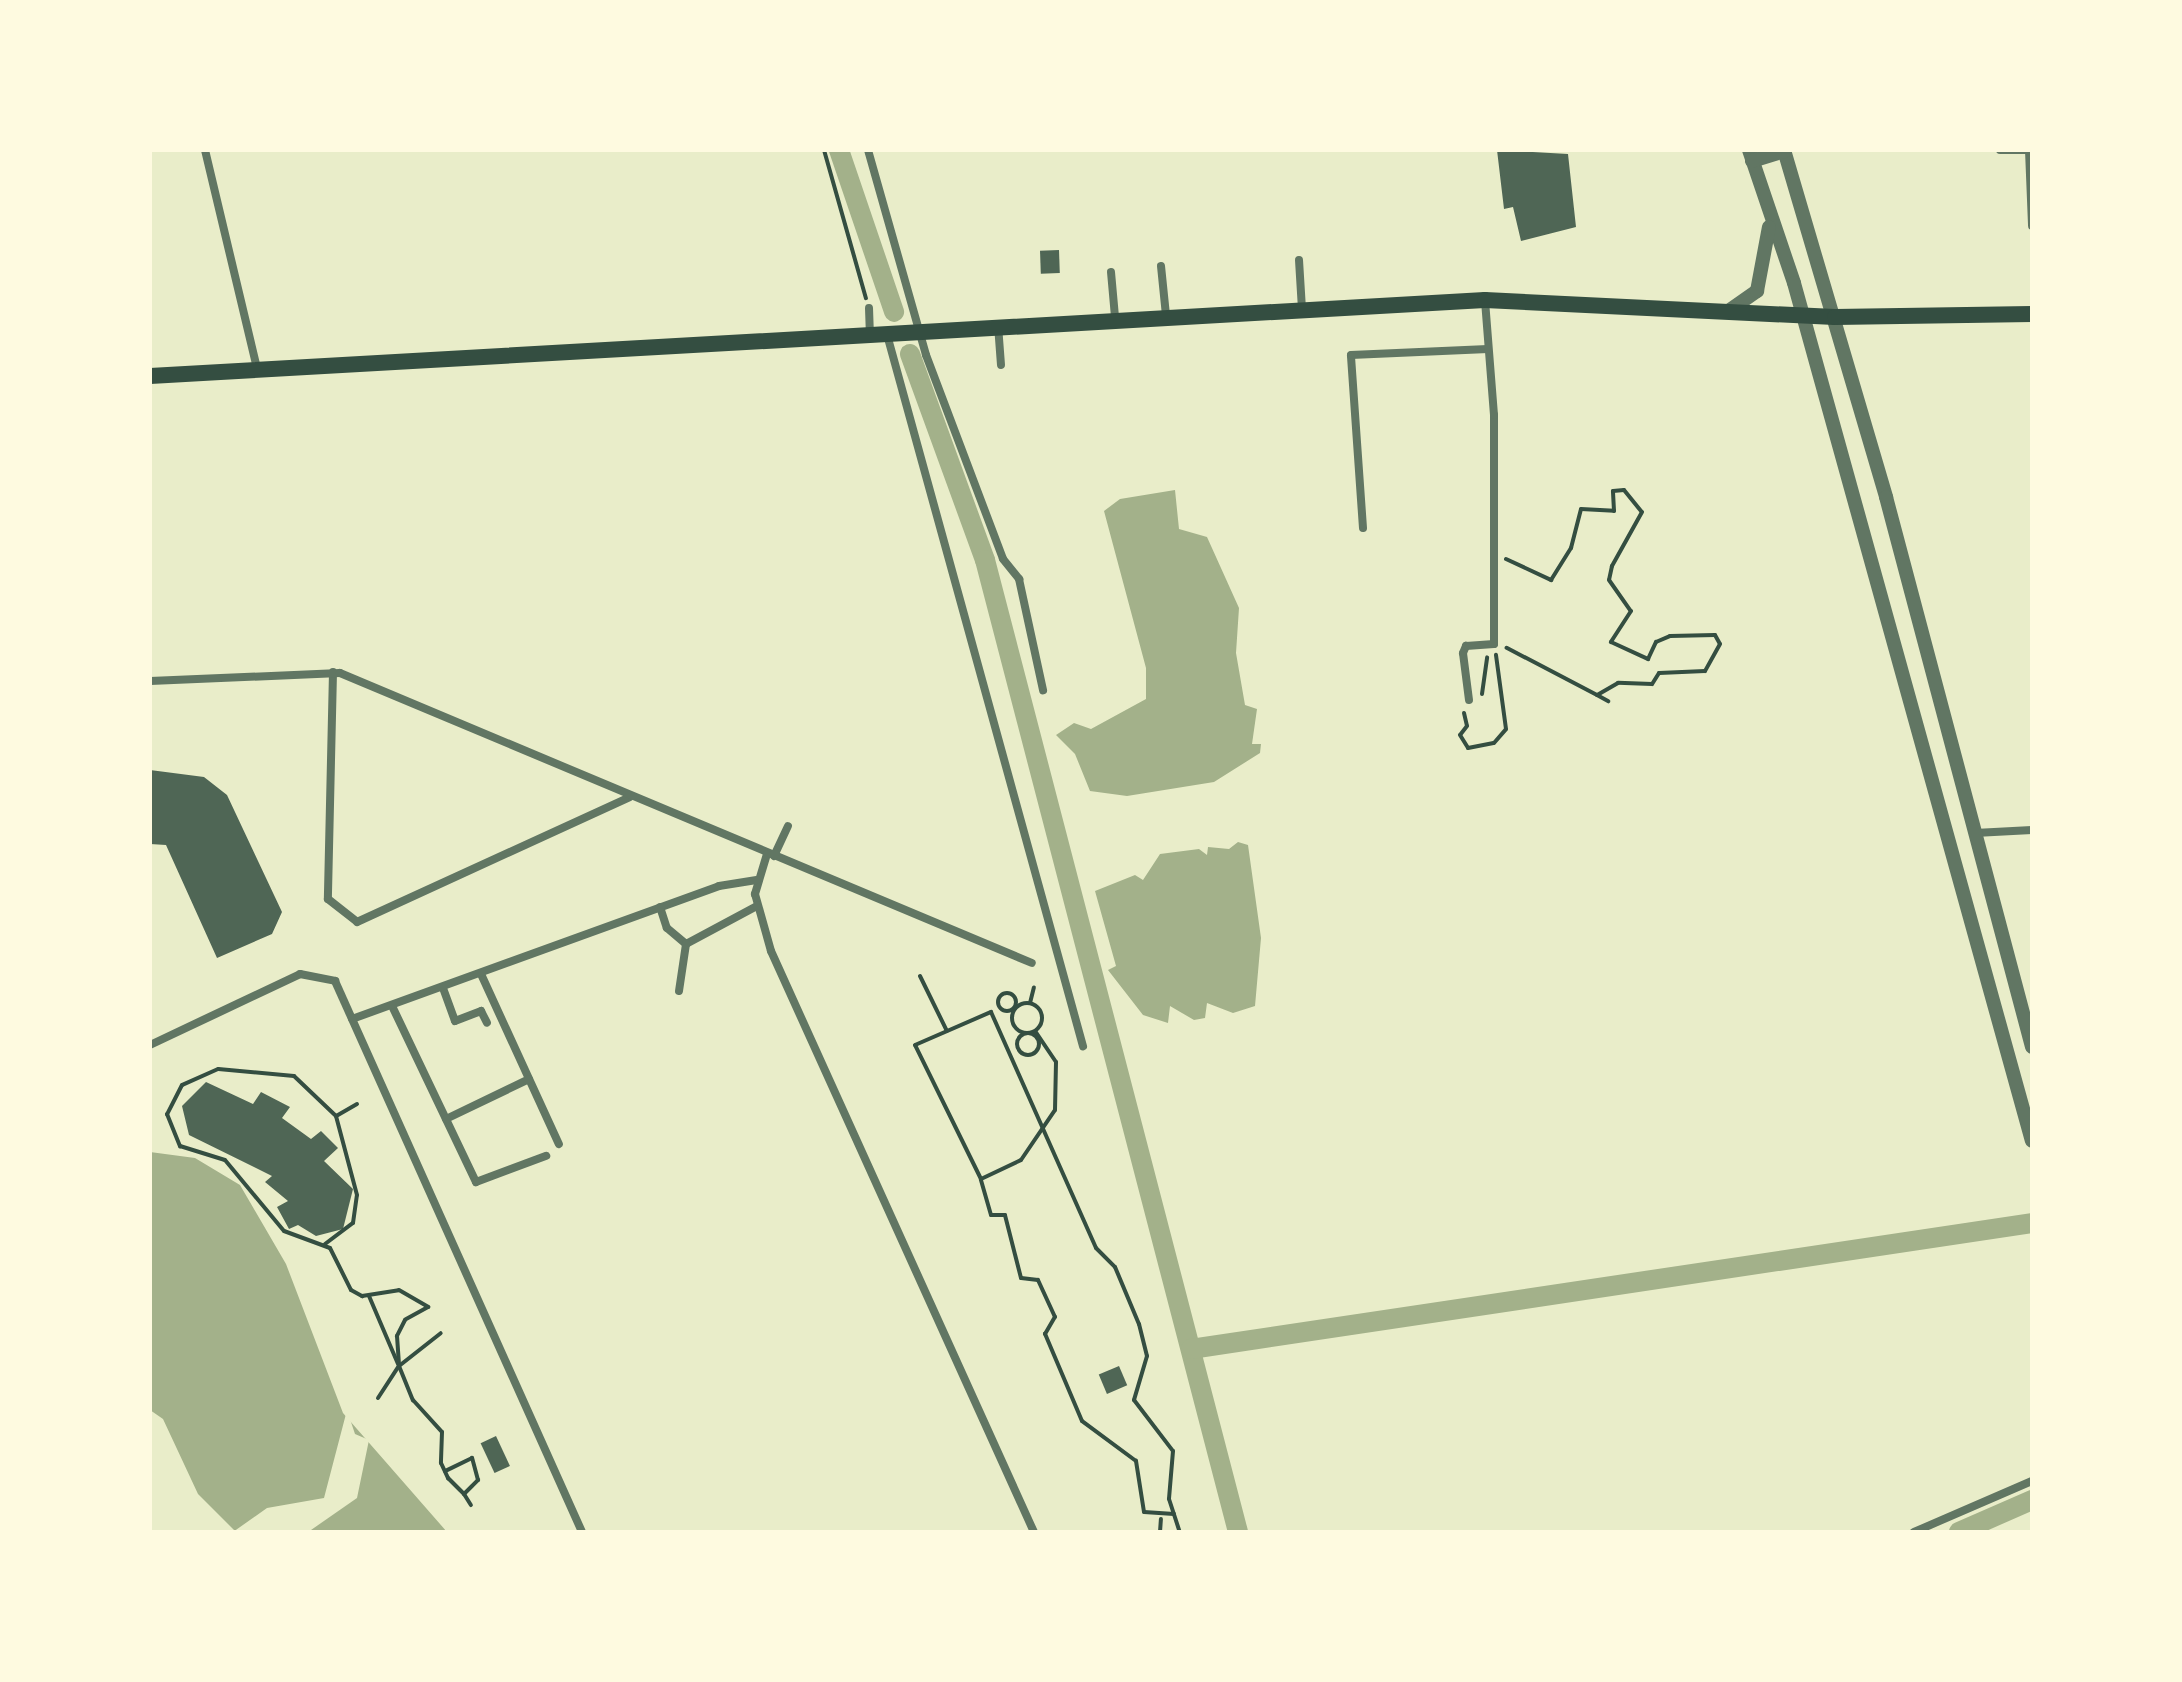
<!DOCTYPE html>
<html>
<head>
<meta charset="utf-8">
<style>
  body { margin:0 }
  #map { position:relative; width:2182px; height:1682px; overflow:hidden; background:#e9edc9; font-family:"Varela Round",sans-serif }
  div>[style] { position:absolute }
  [style*='--x'] { left:calc(var(--x)*1px); top:calc(var(--y)*1px); width:calc(var(--w)*1px); rotate:calc(var(--a)*1deg) }
  .water>* { inset:0; background:#a3b18a }
  .pier>* { inset:0; background:#e9edc9 }
  .canal>* { height:20px; margin:-10px; padding:0 10px; transform-origin:10px; border-radius:10px; background:#a3b18a }
  .building>* { inset:0; background:#4f6655; transform-origin:0 0 }
  .path>* { height:4px; margin:-2px; padding:0 2px; transform-origin:2px; border-radius:2px; background:#344e41 }
  .path>.ring { margin:-2px; padding:0; box-sizing:content-box; background:none; border:4px solid #344e41; border-radius:50% }
  .minor>* { height:8px; margin:-4px; padding:0 4px; transform-origin:4px; border-radius:4px; background:#617663 }
  .tertiary>* { height:14px; margin:-7px; padding:0 7px; transform-origin:7px; border-radius:7px; background:#617663 }
  .secondary>* { height:16px; margin:-8px; padding:0 8px; transform-origin:8px; border-radius:8px; background:#344e41 }
  span { translate:-50% -50%; white-space:nowrap; text-align:center; line-height:1.15; -webkit-text-stroke:6px #fefae0; paint-order:stroke }
  .frame { position:absolute; inset:0; border:152px solid #fefae0; pointer-events:none }
</style>
</head>
<body>
<div id="map">
  <div class="water">
    <i style="clip-path:polygon(1175px 490px,1179px 529px,1207px 537px,1239px 608px,1236px 653px,1245px 705px,1257px 709px,1252px 744px,1261px 744px,1260px 753px,1214px 782px,1127px 796px,1090px 791px,1075px 754px,1056px 735px,1074px 723px,1091px 729px,1146px 699px,1146px 668px,1104px 511px,1120px 499px)"></i>
    <i style="clip-path:polygon(1238px 842px,1248px 845px,1261px 938px,1255px 1006px,1233px 1013px,1207px 1003px,1205px 1018px,1194px 1020px,1170px 1006px,1168px 1023px,1143px 1015px,1108px 970px,1116px 966px,1095px 891px,1135px 875px,1143px 880px,1160px 854px,1199px 849px,1207px 855px,1208px 847px,1229px 849px)"></i>
    <i style="clip-path:polygon(150px 1152px,195px 1158px,240px 1185px,286px 1264px,343px 1413px,447px 1532px,236px 1532px,198px 1494px,163px 1419px,150px 1410px)"></i>
  </div>
  <div class="pier">
    <i style="clip-path:polygon(347px 1410px,355px 1434px,369px 1440px,357px 1498px,311px 1530px,233px 1532px,267px 1508px,324px 1498px)"></i>
  </div>
  <div class="canal">
    <i style="--x:839;--y:150;--w:171;--a:71.2"></i>
    <i style="--x:910;--y:354;--w:219;--a:70"></i>
    <i style="--x:985;--y:560;--w:1004;--a:75.41"></i>
    <i style="--x:1191;--y:1349;--w:850;--a:-8.52"></i>
    <i style="--x:1959;--y:1532;--w:80;--a:-23.7"></i>
  </div>
  <div class="building">
    <i style="clip-path:polygon(1497px 150px,1568px 154px,1576px 227px,1521px 241px,1513px 207px,1504px 209px)"></i>
    <i style="left:1059px;top:250px;width:23px;height:19px;rotate:88deg"></i>
    <i style="clip-path:polygon(150px 770px,204px 777px,227px 795px,282px 912px,272px 934px,217px 958px,166px 845px,150px 844px)"></i>
    <i style="clip-path:polygon(206px 1082px,253px 1104px,261px 1092px,290px 1107px,282px 1118px,311px 1139px,321px 1131px,338px 1148px,324px 1161px,353px 1189px,343px 1229px,316px 1236px,298px 1225px,289px 1229px,277px 1207px,288px 1201px,265px 1182px,272px 1176px,189px 1135px,182px 1106px)"></i>
    <i style="left:1119px;top:1366px;width:21px;height:22px;rotate:67deg"></i>
    <i style="left:496px;top:1436px;width:33px;height:17px;rotate:65deg"></i>
  </div>
  <div class="path">
    <i style="--x:824;--y:150;--w:154;--a:74.2"></i>
    <i style="--x:1506;--y:559;--w:50;--a:25"></i>
    <i style="--x:1551;--y:580;--w:38;--a:-58"></i>
    <i style="--x:1571;--y:548;--w:40;--a:-75.6"></i>
    <i style="--x:1581;--y:509;--w:33;--a:3"></i>
    <i style="--x:1614;--y:511;--w:20;--a:-93"></i>
    <i style="--x:1613;--y:491;--w:11;--a:-5"></i>
    <i style="--x:1624;--y:490;--w:28;--a:51"></i>
    <i style="--x:1642;--y:512;--w:62;--a:119.1"></i>
    <i style="--x:1612;--y:566;--w:14;--a:102"></i>
    <i style="--x:1609;--y:580;--w:38;--a:55"></i>
    <i style="--x:1631;--y:611;--w:37;--a:123"></i>
    <i style="--x:1611;--y:642;--w:41;--a:24.7"></i>
    <i style="--x:1648;--y:659;--w:19;--a:-65"></i>
    <i style="--x:1656;--y:642;--w:15;--a:-23"></i>
    <i style="--x:1670;--y:636;--w:45;--a:-1.3"></i>
    <i style="--x:1715;--y:635;--w:10;--a:61"></i>
    <i style="--x:1720;--y:644;--w:31;--a:119"></i>
    <i style="--x:1705;--y:671;--w:46;--a:177.5"></i>
    <i style="--x:1659;--y:673;--w:13;--a:122"></i>
    <i style="--x:1652;--y:684;--w:34;--a:-178"></i>
    <i style="--x:1618;--y:683;--w:24;--a:150"></i>
    <i style="--x:1597;--y:695;--w:102;--a:-152.4"></i>
    <i style="--x:1482;--y:694;--w:37;--a:-82"></i>
    <i style="--x:1597;--y:695;--w:13;--a:29"></i>
    <i style="--x:1464;--y:713;--w:13;--a:77"></i>
    <i style="--x:1467;--y:726;--w:11;--a:128"></i>
    <i style="--x:1460;--y:735;--w:15;--a:58"></i>
    <i style="--x:1468;--y:748;--w:26;--a:-11"></i>
    <i style="--x:1494;--y:743;--w:18;--a:-49"></i>
    <i style="--x:1506;--y:729;--w:75;--a:-97.7"></i>
    <i style="--x:920;--y:976;--w:61;--a:63.9"></i>
    <i class="ring" style="left:998px;top:993px;width:14px;height:14px"></i>
    <i class="ring" style="left:1012px;top:1003px;width:26px;height:26px"></i>
    <i style="--x:1030;--y:1003;--w:16;--a:-76"></i>
    <i class="ring" style="left:1017px;top:1033px;width:18px;height:18px"></i>
    <i style="--x:357;--y:1104;--w:24;--a:150"></i>
    <i style="--x:336;--y:1116;--w:58;--a:-136.4"></i>
    <i style="--x:294;--y:1076;--w:76;--a:-174.7"></i>
    <i style="--x:218;--y:1069;--w:39;--a:156"></i>
    <i style="--x:182;--y:1085;--w:33;--a:117"></i>
    <i style="--x:167;--y:1114;--w:35;--a:68"></i>
    <i style="--x:180;--y:1146;--w:47;--a:17.3"></i>
    <i style="--x:225;--y:1160;--w:92;--a:50.3"></i>
    <i style="--x:284;--y:1231;--w:49;--a:20.3"></i>
    <i style="--x:330;--y:1248;--w:47;--a:63.4"></i>
    <i style="--x:351;--y:1290;--w:13;--a:29"></i>
    <i style="--x:362;--y:1296;--w:37;--a:-9"></i>
    <i style="--x:399;--y:1290;--w:34;--a:30"></i>
    <i style="--x:428;--y:1307;--w:26;--a:151"></i>
    <i style="--x:405;--y:1320;--w:18;--a:117"></i>
    <i style="--x:397;--y:1336;--w:30;--a:86"></i>
    <i style="--x:399;--y:1366;--w:37;--a:68"></i>
    <i style="--x:413;--y:1400;--w:43;--a:47.8"></i>
    <i style="--x:442;--y:1432;--w:31;--a:92"></i>
    <i style="--x:441;--y:1463;--w:17;--a:65"></i>
    <i style="--x:448;--y:1478;--w:23;--a:45"></i>
    <i style="--x:464;--y:1494;--w:20;--a:-45"></i>
    <i style="--x:478;--y:1480;--w:23;--a:-105"></i>
    <i style="--x:472;--y:1458;--w:30;--a:154"></i>
    <i style="--x:981;--y:1179;--w:44;--a:-25.4"></i>
    <i style="--x:1021;--y:1160;--w:60;--a:-55.8"></i>
    <i style="--x:1055;--y:1110;--w:48;--a:-88.8"></i>
    <i style="--x:1056;--y:1062;--w:37;--a:-124"></i>
    <i style="--x:325;--y:1244;--w:35;--a:-37"></i>
    <i style="--x:353;--y:1223;--w:28;--a:-82"></i>
    <i style="--x:357;--y:1195;--w:82;--a:-104.9"></i>
    <i style="--x:369;--y:1296;--w:74;--a:66.9"></i>
    <i style="--x:378;--y:1398;--w:38;--a:-57"></i>
    <i style="--x:399;--y:1366;--w:53;--a:-38.2"></i>
    <i style="--x:464;--y:1494;--w:13;--a:58"></i>
    <i style="--x:1174;--y:1514;--w:30;--a:-176"></i>
    <i style="--x:1144;--y:1512;--w:52;--a:-98.9"></i>
    <i style="--x:1136;--y:1461;--w:67;--a:-143.5"></i>
    <i style="--x:1082;--y:1421;--w:95;--a:-113"></i>
    <i style="--x:1045;--y:1334;--w:20;--a:-60"></i>
    <i style="--x:1055;--y:1317;--w:41;--a:-114.7"></i>
    <i style="--x:1038;--y:1280;--w:17;--a:-173"></i>
    <i style="--x:1021;--y:1278;--w:65;--a:-104.3"></i>
    <i style="--x:1005;--y:1215;--w:14;--a:180"></i>
    <i style="--x:991;--y:1215;--w:37;--a:-106"></i>
    <i style="--x:981;--y:1179;--w:149;--a:-116.2"></i>
    <i style="--x:915;--y:1045;--w:83;--a:-23.5"></i>
    <i style="--x:991;--y:1012;--w:258;--a:66"></i>
    <i style="--x:1096;--y:1248;--w:27;--a:45"></i>
    <i style="--x:1115;--y:1267;--w:62;--a:67.2"></i>
    <i style="--x:1139;--y:1324;--w:33;--a:76"></i>
    <i style="--x:1147;--y:1356;--w:46;--a:106.5"></i>
    <i style="--x:1134;--y:1400;--w:64;--a:52.6"></i>
    <i style="--x:1173;--y:1451;--w:48;--a:94.8"></i>
    <i style="--x:1169;--y:1499;--w:35;--a:72"></i>
    <i style="--x:1160;--y:1532;--w:13;--a:-86"></i>
  </div>
  <div class="minor">
    <i style="--x:205;--y:150;--w:225;--a:76.6"></i>
    <i style="--x:868;--y:150;--w:213;--a:74.2"></i>
    <i style="--x:926;--y:355;--w:218;--a:69.3"></i>
    <i style="--x:1003;--y:559;--w:26;--a:51"></i>
    <i style="--x:1019;--y:579;--w:114;--a:77.8"></i>
    <i style="--x:2000;--y:150;--w:29;--a:0"></i>
    <i style="--x:2029;--y:150;--w:76;--a:87.7"></i>
    <i style="--x:1299;--y:260;--w:49;--a:86.5"></i>
    <i style="--x:1161;--y:266;--w:49;--a:84.2"></i>
    <i style="--x:1111;--y:272;--w:45;--a:84.9"></i>
    <i style="--x:869;--y:308;--w:24;--a:88"></i>
    <i style="--x:998;--y:325;--w:40;--a:85.7"></i>
    <i style="--x:886;--y:331;--w:742;--a:74.6"></i>
    <i style="--x:1363;--y:528;--w:173;--a:-94"></i>
    <i style="--x:1351;--y:355;--w:137;--a:-2.5"></i>
    <i style="--x:333;--y:672;--w:227;--a:91.3"></i>
    <i style="--x:328;--y:899;--w:37;--a:38"></i>
    <i style="--x:357;--y:922;--w:300;--a:-24.6"></i>
    <i style="--x:150;--y:681;--w:190;--a:-2.4"></i>
    <i style="--x:340;--y:673;--w:750;--a:22.74"></i>
    <i style="--x:1469;--y:700;--w:47;--a:-97.3"></i>
    <i style="--x:1463;--y:653;--w:8;--a:-67"></i>
    <i style="--x:1466;--y:646;--w:28;--a:-4"></i>
    <i style="--x:1494;--y:644;--w:229;--a:-90"></i>
    <i style="--x:1494;--y:415;--w:115;--a:-94.5"></i>
    <i style="--x:1975;--y:833;--w:57;--a:-3"></i>
    <i style="--x:767;--y:854;--w:42;--a:106.7"></i>
    <i style="--x:755;--y:894;--w:59;--a:74.3"></i>
    <i style="--x:771;--y:951;--w:638;--a:65.65"></i>
    <i style="--x:774;--y:856;--w:33;--a:-65"></i>
    <i style="--x:660;--y:907;--w:22;--a:72"></i>
    <i style="--x:667;--y:928;--w:25;--a:40"></i>
    <i style="--x:686;--y:944;--w:81;--a:-28.2"></i>
    <i style="--x:481;--y:974;--w:187;--a:65.4"></i>
    <i style="--x:443;--y:988;--w:35;--a:70"></i>
    <i style="--x:455;--y:1021;--w:28;--a:-21"></i>
    <i style="--x:481;--y:1011;--w:13;--a:63"></i>
    <i style="--x:679;--y:991;--w:48;--a:-81.5"></i>
    <i style="--x:393;--y:1008;--w:193;--a:64.5"></i>
    <i style="--x:476;--y:1182;--w:75;--a:-20.4"></i>
    <i style="--x:352;--y:1019;--w:390;--a:-19.9"></i>
    <i style="--x:719;--y:886;--w:38;--a:-9"></i>
    <i style="--x:150;--y:1045;--w:166;--a:-25.3"></i>
    <i style="--x:300;--y:974;--w:36;--a:11"></i>
    <i style="--x:335;--y:981;--w:604;--a:65.85"></i>
    <i style="--x:446;--y:1119;--w:92;--a:-25.7"></i>
    <i style="--x:1914;--y:1532;--w:129;--a:-23.4"></i>
  </div>
  <div class="tertiary">
    <i style="--x:1749;--y:150;--w:140;--a:71.3"></i>
    <i style="--x:1794;--y:283;--w:890;--a:74.5"></i>
    <i style="--x:1784;--y:150;--w:362;--a:73.6"></i>
    <i style="--x:1886;--y:497;--w:569;--a:75.13"></i>
    <i style="--x:1752;--y:161;--w:34;--a:-17"></i>
    <i style="--x:1727;--y:312;--w:37;--a:-35"></i>
    <i style="--x:1757;--y:291;--w:65;--a:-79.4"></i>
  </div>
  <div class="secondary">
    <i style="--x:150;--y:376;--w:1337;--a:-3.26"></i>
    <i style="--x:1485;--y:300;--w:350;--a:2.8"></i>
    <i style="--x:1835;--y:317;--w:197;--a:-0.9"></i>
  </div>
  <div class="frame"></div>
</div>
</body>
</html>
